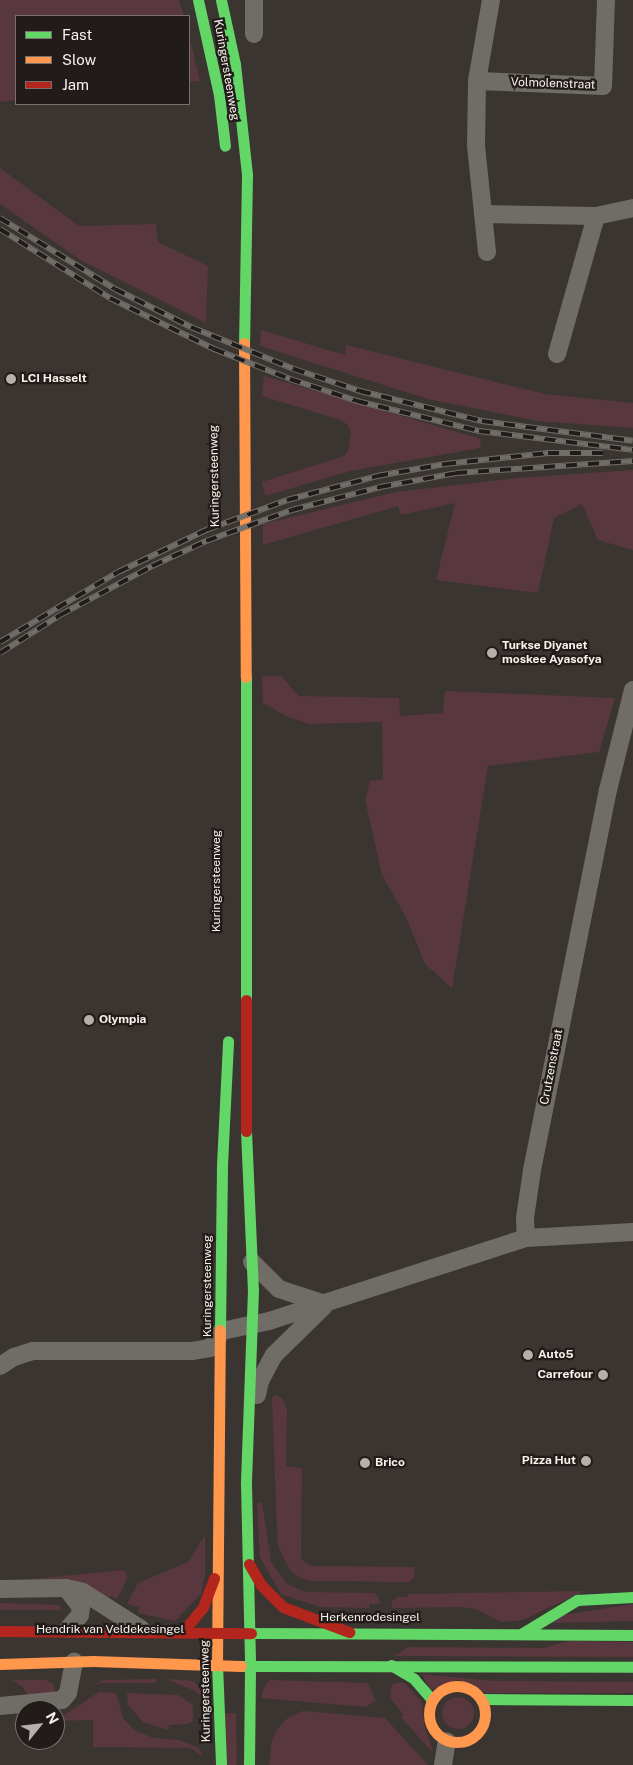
<!DOCTYPE html>
<html>
<head>
<meta charset="utf-8">
<style>
  body { margin:0 }
  #map { position:relative; width:633px; height:1765px; overflow:hidden; background:#3a3530; font-family:"Public Sans",sans-serif }
  div>[style] { position:absolute }
  [style*='--x'] { left:calc(var(--x)*1px); top:calc(var(--y)*1px); width:calc(var(--w)*1px); rotate:calc(var(--a)*1deg) }
  .green>* { inset:0; background:#58383e; transform-origin:0 0 }
  .round { border-radius:50% }
  .street>* { height:18px; margin:-9px; padding:0 9px; transform-origin:9px; border-radius:9px; background:#706c66 }
  .fast>* { height:11px; margin:-5.5px; padding:0 5.5px; transform-origin:5.5px; border-radius:5.5px; background:#63d668 }
  .slow>* { height:11px; margin:-5.5px; padding:0 5.5px; transform-origin:5.5px; border-radius:5.5px; background:#ff974d }
  .slow>.ring { margin:-5.5px; padding:0; box-sizing:content-box; background:none; border:11px solid #ff974d; border-radius:50% }
  .jam>* { height:11px; margin:-5.5px; padding:0 5.5px; transform-origin:5.5px; border-radius:5.5px; background:#b3261e }
  .rail>* { height:5.5px; margin-top:-2.75px; transform-origin:0; background:repeating-linear-gradient(90deg,#211c19 0 11px,#716d69 0 22px); box-sizing:border-box; border-block:1px solid #716d69 }
  .dots>* { width:14px; height:14px; translate:-50% -50%; box-sizing:border-box; border:2px solid #211c19; border-radius:50% }
  span { translate:-50% -50%; white-space:nowrap; text-align:center; line-height:1.15; -webkit-text-stroke:4.5px #211c19; paint-order:stroke }
  .street-label { font-size:12px; color:#f8f1ec }
  .poi-label { font-size:12px; color:#f8f1ec; font-weight:700 }
  .left { translate:0 -50%; text-align:left }
  .right { translate:-100% -50%; text-align:right }
  .legend { position:absolute; left:15px; top:15px; width:175px; height:90px; box-sizing:border-box; background:#211c19; border:1px solid #77716d; margin:0; padding:6px 9px; list-style:none; font-size:15px; color:#f8f1ec }
  .legend li { display:flex; align-items:center; gap:10px; height:25px }
  .legend b { width:25px; border:1px solid #77716d }
  .north { position:absolute; left:15px; top:1700px; width:50px; height:50px; box-sizing:border-box; background:#211c19; border:1px solid #77716d; border-radius:50%; rotate:61deg; font-size:14px; font-weight:700; line-height:20px; text-align:center; color:#f8f1ec }
  .north::after { content:''; display:block; margin:auto; width:18px; height:22px; background:#b6afaa; clip-path:polygon(50% 0,100% 100%,50% 72%,0 100%) }
</style>
</head>
<body>
<div id="map">
  <div class="green">
    <i style="clip-path:polygon(0 0,179px 0,184px 16px,16px 16px,16px 100px,0 102px)"></i>
    <i style="clip-path:polygon(189px 35px,200px 81px,189px 82px)"></i>
    <i style="clip-path:polygon(0 168px,79px 226px,156px 224px,158px 242px,208px 266px,206px 323px,82px 261px,0 204px)"></i>
    <i style="clip-path:polygon(261px 330px,345px 355px,346px 345px,545px 394px,633px 403px,633px 428px,538px 421px,428px 399px,260px 346px)"></i>
    <i style="clip-path:polygon(264px 376px,481px 439px,480px 448px,350px 471px,265px 496px,262px 482px,344px 456px,348px 451px,351px 432px,347px 424px,337px 419px,262px 396px)"></i>
    <i style="clip-path:polygon(633px 470px,633px 550px,598px 540px,582px 504px,554px 518px,538px 593px,436px 580px,455px 503px,401px 515px,398px 506px,263px 545px,263px 524px,396px 492px,516px 478px)"></i>
    <i style="clip-path:polygon(262px 676px,281px 676px,299px 696px,399px 698px,400px 716px,443px 713px,445px 691px,615px 698px,599px 752px,488px 766px,452px 988px,425px 964px,406px 917px,382px 875px,365px 800px,370px 781px,383px 779px,382px 722px,309px 724px,286px 716px,263px 703px)"></i>
    <i style="clip-path:polygon(274px 1395px,282px 1398px,287px 1409px,286px 1466px,302px 1468px,301px 1557px,304px 1562px,311px 1566px,415px 1567px,414px 1578px,409px 1582px,311px 1581px,300px 1578px,290px 1570px,278px 1546px,277px 1529px,272px 1400px)"></i>
    <i style="clip-path:polygon(262px 1502px,271px 1562px,287px 1584px,305px 1592px,373px 1593px,377px 1595px,381px 1604px,369px 1604px,369px 1608px,320px 1607px,281px 1594px,260px 1557px,257px 1504px)"></i>
    <i style="clip-path:polygon(205px 1535px,205px 1574px,201px 1594px,175px 1621px,138px 1613px,139px 1607px,127px 1604px,138px 1583px,188px 1562px)"></i>
    <i style="clip-path:polygon(124px 1570px,128px 1577px,117px 1599px,110px 1596px,106px 1600px,22px 1580px)"></i>
    <i style="clip-path:polygon(584px 1591px,523px 1620px,502px 1622px,476px 1609px,462px 1607px,392px 1608px,392px 1601px,397px 1597px,408px 1597px,408px 1594px)"></i>
    <i style="clip-path:polygon(0 1603px,59px 1605px,61px 1610px,0 1610px)"></i>
    <i style="clip-path:polygon(633px 1604px,633px 1621px,552px 1623px,557px 1616px)"></i>
    <i style="clip-path:polygon(569px 1641px,633px 1642px,633px 1657px,395px 1656px,408px 1647px,544px 1648px)"></i>
    <i style="clip-path:polygon(422px 1674px,494px 1681px,633px 1682px,633px 1693px,486px 1693px,471px 1683px,457px 1680px,430px 1690px)"></i>
    <i style="clip-path:polygon(156px 1679px,156px 1683px,101px 1683px,88px 1688px,103px 1680px)"></i>
    <i style="clip-path:polygon(166px 1679px,193px 1681px,208px 1693px,206px 1699px,193px 1690px)"></i>
    <i style="clip-path:polygon(12px 1680px,47px 1680px,54px 1685px,55px 1692px,29px 1698px,23px 1687px)"></i>
    <i style="clip-path:polygon(270px 1680px,368px 1683px,376px 1701px,365px 1707px,261px 1698px,265px 1685px)"></i>
    <i style="clip-path:polygon(404px 1682px,421px 1701px,425px 1728px,434px 1754px,401px 1717px,403px 1714px,390px 1698px,392px 1684px)"></i>
    <i style="clip-path:polygon(99px 1692px,116px 1693px,123px 1718px,134px 1730px,153px 1738px,179px 1740px,199px 1748px,203px 1758px,191px 1748px,93px 1747px,93px 1720px,55px 1721px)"></i>
    <i style="clip-path:polygon(127px 1693px,178px 1695px,193px 1705px,193px 1721px,188px 1724px,169px 1725px,168px 1730px,143px 1722px,128px 1705px)"></i>
    <i class="round" style="left:442px;top:1697px;width:32px;height:32px"></i>
    <i style="clip-path:polygon(303px 1711px,385px 1718px,428px 1765px,269px 1765px,272px 1740px,279px 1727px,289px 1717px)"></i>
    <i style="left:236px;top:1713px;width:52px;height:11px;rotate:89deg"></i>
  </div>
  <div class="street">
    <i style="--x:254;--y:0;--w:34;--a:90"></i>
    <i style="--x:477;--y:81;--w:126;--a:2.3"></i>
    <i style="--x:603;--y:86;--w:86;--a:-88"></i>
    <i style="--x:483;--y:214;--w:113;--a:1"></i>
    <i style="--x:596;--y:216;--w:38;--a:-12"></i>
    <i style="--x:487;--y:252;--w:108;--a:-95.9"></i>
    <i style="--x:476;--y:145;--w:64;--a:-89.1"></i>
    <i style="--x:477;--y:81;--w:82;--a:-80.2"></i>
    <i style="--x:557;--y:354;--w:143;--a:-74.2"></i>
    <i style="--x:526;--y:1238;--w:20;--a:-93"></i>
    <i style="--x:525;--y:1218;--w:49;--a:-81.7"></i>
    <i style="--x:532;--y:1170;--w:388;--a:-78.7"></i>
    <i style="--x:608;--y:790;--w:103;--a:-76"></i>
    <i style="--x:252;--y:1262;--w:38;--a:45"></i>
    <i style="--x:279;--y:1289;--w:48;--a:18.1"></i>
    <i style="--x:0;--y:1366;--w:17;--a:-33"></i>
    <i style="--x:14;--y:1357;--w:20;--a:-18"></i>
    <i style="--x:33;--y:1351;--w:159;--a:0"></i>
    <i style="--x:192;--y:1351;--w:18;--a:-9"></i>
    <i style="--x:210;--y:1348;--w:21;--a:-55"></i>
    <i style="--x:222;--y:1331;--w:48;--a:-12"></i>
    <i style="--x:269;--y:1321;--w:270;--a:-17.9"></i>
    <i style="--x:526;--y:1238;--w:107;--a:-3.2"></i>
    <i style="--x:257;--y:1395;--w:14;--a:-78"></i>
    <i style="--x:260;--y:1381;--w:30;--a:-62"></i>
    <i style="--x:274;--y:1355;--w:70;--a:-44.4"></i>
    <i style="--x:66;--y:1588;--w:24;--a:52"></i>
    <i style="--x:81;--y:1607;--w:8;--a:97"></i>
    <i style="--x:80;--y:1615;--w:18;--a:131"></i>
    <i style="--x:0;--y:1589;--w:66;--a:-0.9"></i>
    <i style="--x:66;--y:1588;--w:17;--a:13"></i>
    <i style="--x:83;--y:1592;--w:69;--a:32.5"></i>
    <i style="--x:0;--y:1706;--w:62;--a:-5.5"></i>
    <i style="--x:62;--y:1700;--w:9;--a:-49"></i>
    <i style="--x:68;--y:1693;--w:32;--a:-79"></i>
    <i style="--x:443;--y:1765;--w:24;--a:-81"></i>
  </div>
  <div class="fast">
    <i style="--x:198;--y:0;--w:97;--a:77.5"></i>
    <i style="--x:219;--y:95;--w:51;--a:83.3"></i>
    <i style="--x:221;--y:0;--w:66;--a:77.7"></i>
    <i style="--x:235;--y:64;--w:112;--a:83.8"></i>
    <i style="--x:247;--y:175;--w:168;--a:91"></i>
    <i style="--x:246;--y:1000;--w:323;--a:-90"></i>
    <i style="--x:246;--y:1131;--w:159;--a:87.5"></i>
    <i style="--x:253;--y:1290;--w:194;--a:92.1"></i>
    <i style="--x:246;--y:1484;--w:182;--a:88.7"></i>
    <i style="--x:220;--y:1330;--w:165;--a:-89.3"></i>
    <i style="--x:222;--y:1165;--w:124;--a:-87.2"></i>
    <i style="--x:251;--y:1633;--w:382;--a:0.3"></i>
    <i style="--x:521;--y:1634;--w:66;--a:-31.3"></i>
    <i style="--x:577;--y:1600;--w:56;--a:-3.1"></i>
    <i style="--x:217;--y:1664;--w:101;--a:87.7"></i>
    <i style="--x:391;--y:1665;--w:27;--a:31"></i>
    <i style="--x:414;--y:1679;--w:28;--a:49"></i>
    <i style="--x:241;--y:1666;--w:392;--a:0.1"></i>
    <i style="--x:481;--y:1699;--w:152;--a:0.4"></i>
    <i style="--x:249;--y:1765;--w:99;--a:-89.4"></i>
  </div>
  <div class="slow">
    <i style="--x:244;--y:343;--w:334;--a:89.7"></i>
    <i style="--x:0;--y:1664;--w:93;--a:-1.8"></i>
    <i style="--x:93;--y:1661;--w:148;--a:1.9"></i>
    <i style="--x:217;--y:1664;--w:334;--a:-89.5"></i>
    <i class="ring" style="left:429px;top:1686px;width:45px;height:45px"></i>
  </div>
  <div class="jam">
    <i style="--x:246;--y:1131;--w:131;--a:-90"></i>
    <i style="--x:249;--y:1564;--w:24;--a:60"></i>
    <i style="--x:261;--y:1585;--w:31;--a:45"></i>
    <i style="--x:283;--y:1607;--w:71;--a:20.7"></i>
    <i style="--x:184;--y:1630;--w:30;--a:-50"></i>
    <i style="--x:203;--y:1607;--w:31;--a:-69"></i>
    <i style="--x:0;--y:1631;--w:251;--a:0.5"></i>
  </div>
  <div class="rail">
    <i style="--x:0;--y:218;--w:135;--a:31.7"></i>
    <i style="--x:115;--y:289;--w:85;--a:26.6"></i>
    <i style="--x:191;--y:327;--w:111;--a:22.2"></i>
    <i style="--x:294;--y:369;--w:70;--a:18.4"></i>
    <i style="--x:360;--y:391;--w:126;--a:13.8"></i>
    <i style="--x:482;--y:421;--w:152;--a:7.5"></i>
    <i style="--x:0;--y:229;--w:130;--a:32.1"></i>
    <i style="--x:110;--y:298;--w:116;--a:26.1"></i>
    <i style="--x:214;--y:349;--w:82;--a:21.5"></i>
    <i style="--x:290;--y:379;--w:71;--a:18.2"></i>
    <i style="--x:357;--y:401;--w:126;--a:13.8"></i>
    <i style="--x:479;--y:431;--w:155;--a:7"></i>
    <i style="--x:0;--y:642;--w:137;--a:-30.7"></i>
    <i style="--x:118;--y:572;--w:98;--a:-25.5"></i>
    <i style="--x:206;--y:530;--w:86;--a:-20.3"></i>
    <i style="--x:287;--y:500;--w:93;--a:-14.9"></i>
    <i style="--x:377;--y:476;--w:69;--a:-10"></i>
    <i style="--x:445;--y:464;--w:104;--a:-6.1"></i>
    <i style="--x:548;--y:453;--w:55;--a:0"></i>
    <i style="--x:0;--y:653;--w:71;--a:-32.3"></i>
    <i style="--x:60;--y:615;--w:104;--a:-28"></i>
    <i style="--x:152;--y:566;--w:60;--a:-24.8"></i>
    <i style="--x:206;--y:541;--w:91;--a:-19.8"></i>
    <i style="--x:292;--y:510;--w:91;--a:-14.6"></i>
    <i style="--x:380;--y:487;--w:77;--a:-10.4"></i>
    <i style="--x:456;--y:473;--w:177;--a:-3.9"></i>
  </div>
  <div class="dots">
    <i style="left:11px;top:379px;background:#b6afaa"></i>
    <i style="left:492px;top:653px;background:#b6afaa"></i>
    <i style="left:89px;top:1020px;background:#b6afaa"></i>
    <i style="left:528px;top:1355px;background:#b6afaa"></i>
    <i style="left:603px;top:1375px;background:#b6afaa"></i>
    <i style="left:586px;top:1461px;background:#b6afaa"></i>
    <i style="left:365px;top:1463px;background:#b6afaa"></i>
  </div>
  <div class="street-label">
    <span style="left:226px;top:70px;rotate:80deg">Kuringersteenweg</span>
    <span style="left:553px;top:84px;rotate:2deg">Volmolenstraat</span>
    <span style="left:215px;top:476px;rotate:-91deg">Kuringersteenweg</span>
    <span style="left:217px;top:881px;rotate:-90deg">Kuringersteenweg</span>
    <span style="left:552px;top:1067px;rotate:-79deg">Crutzenstraat</span>
    <span style="left:208px;top:1286px;rotate:-90deg">Kuringersteenweg</span>
    <span style="left:370px;top:1618px">Herkenrodesingel</span>
    <span style="left:110px;top:1630px">Hendrik van Veldekesingel</span>
    <span style="left:206px;top:1691px;rotate:-91deg">Kuringersteenweg</span>
  </div>
  <div class="poi-label">
    <span class="left" style="left:21px;top:379px">LCI Hasselt</span>
    <span class="left" style="left:502px;top:653px">Turkse Diyanet<br>moskee Ayasofya</span>
    <span class="left" style="left:99px;top:1020px">Olympia</span>
    <span class="left" style="left:538px;top:1355px">Auto5</span>
    <span class="right" style="left:593px;top:1375px">Carrefour</span>
    <span class="right" style="left:576px;top:1461px">Pizza Hut</span>
    <span class="left" style="left:375px;top:1463px">Brico</span>
  </div>
  <ul class="legend">
  <li><b style="height:6px;background:#63d668"></b>Fast</li>
  <li><b style="height:6px;background:#ff974d"></b>Slow</li>
  <li><b style="height:6px;background:#b3261e"></b>Jam</li>
  </ul>
  <div class="north">N</div>
</div>
</body>
</html>
